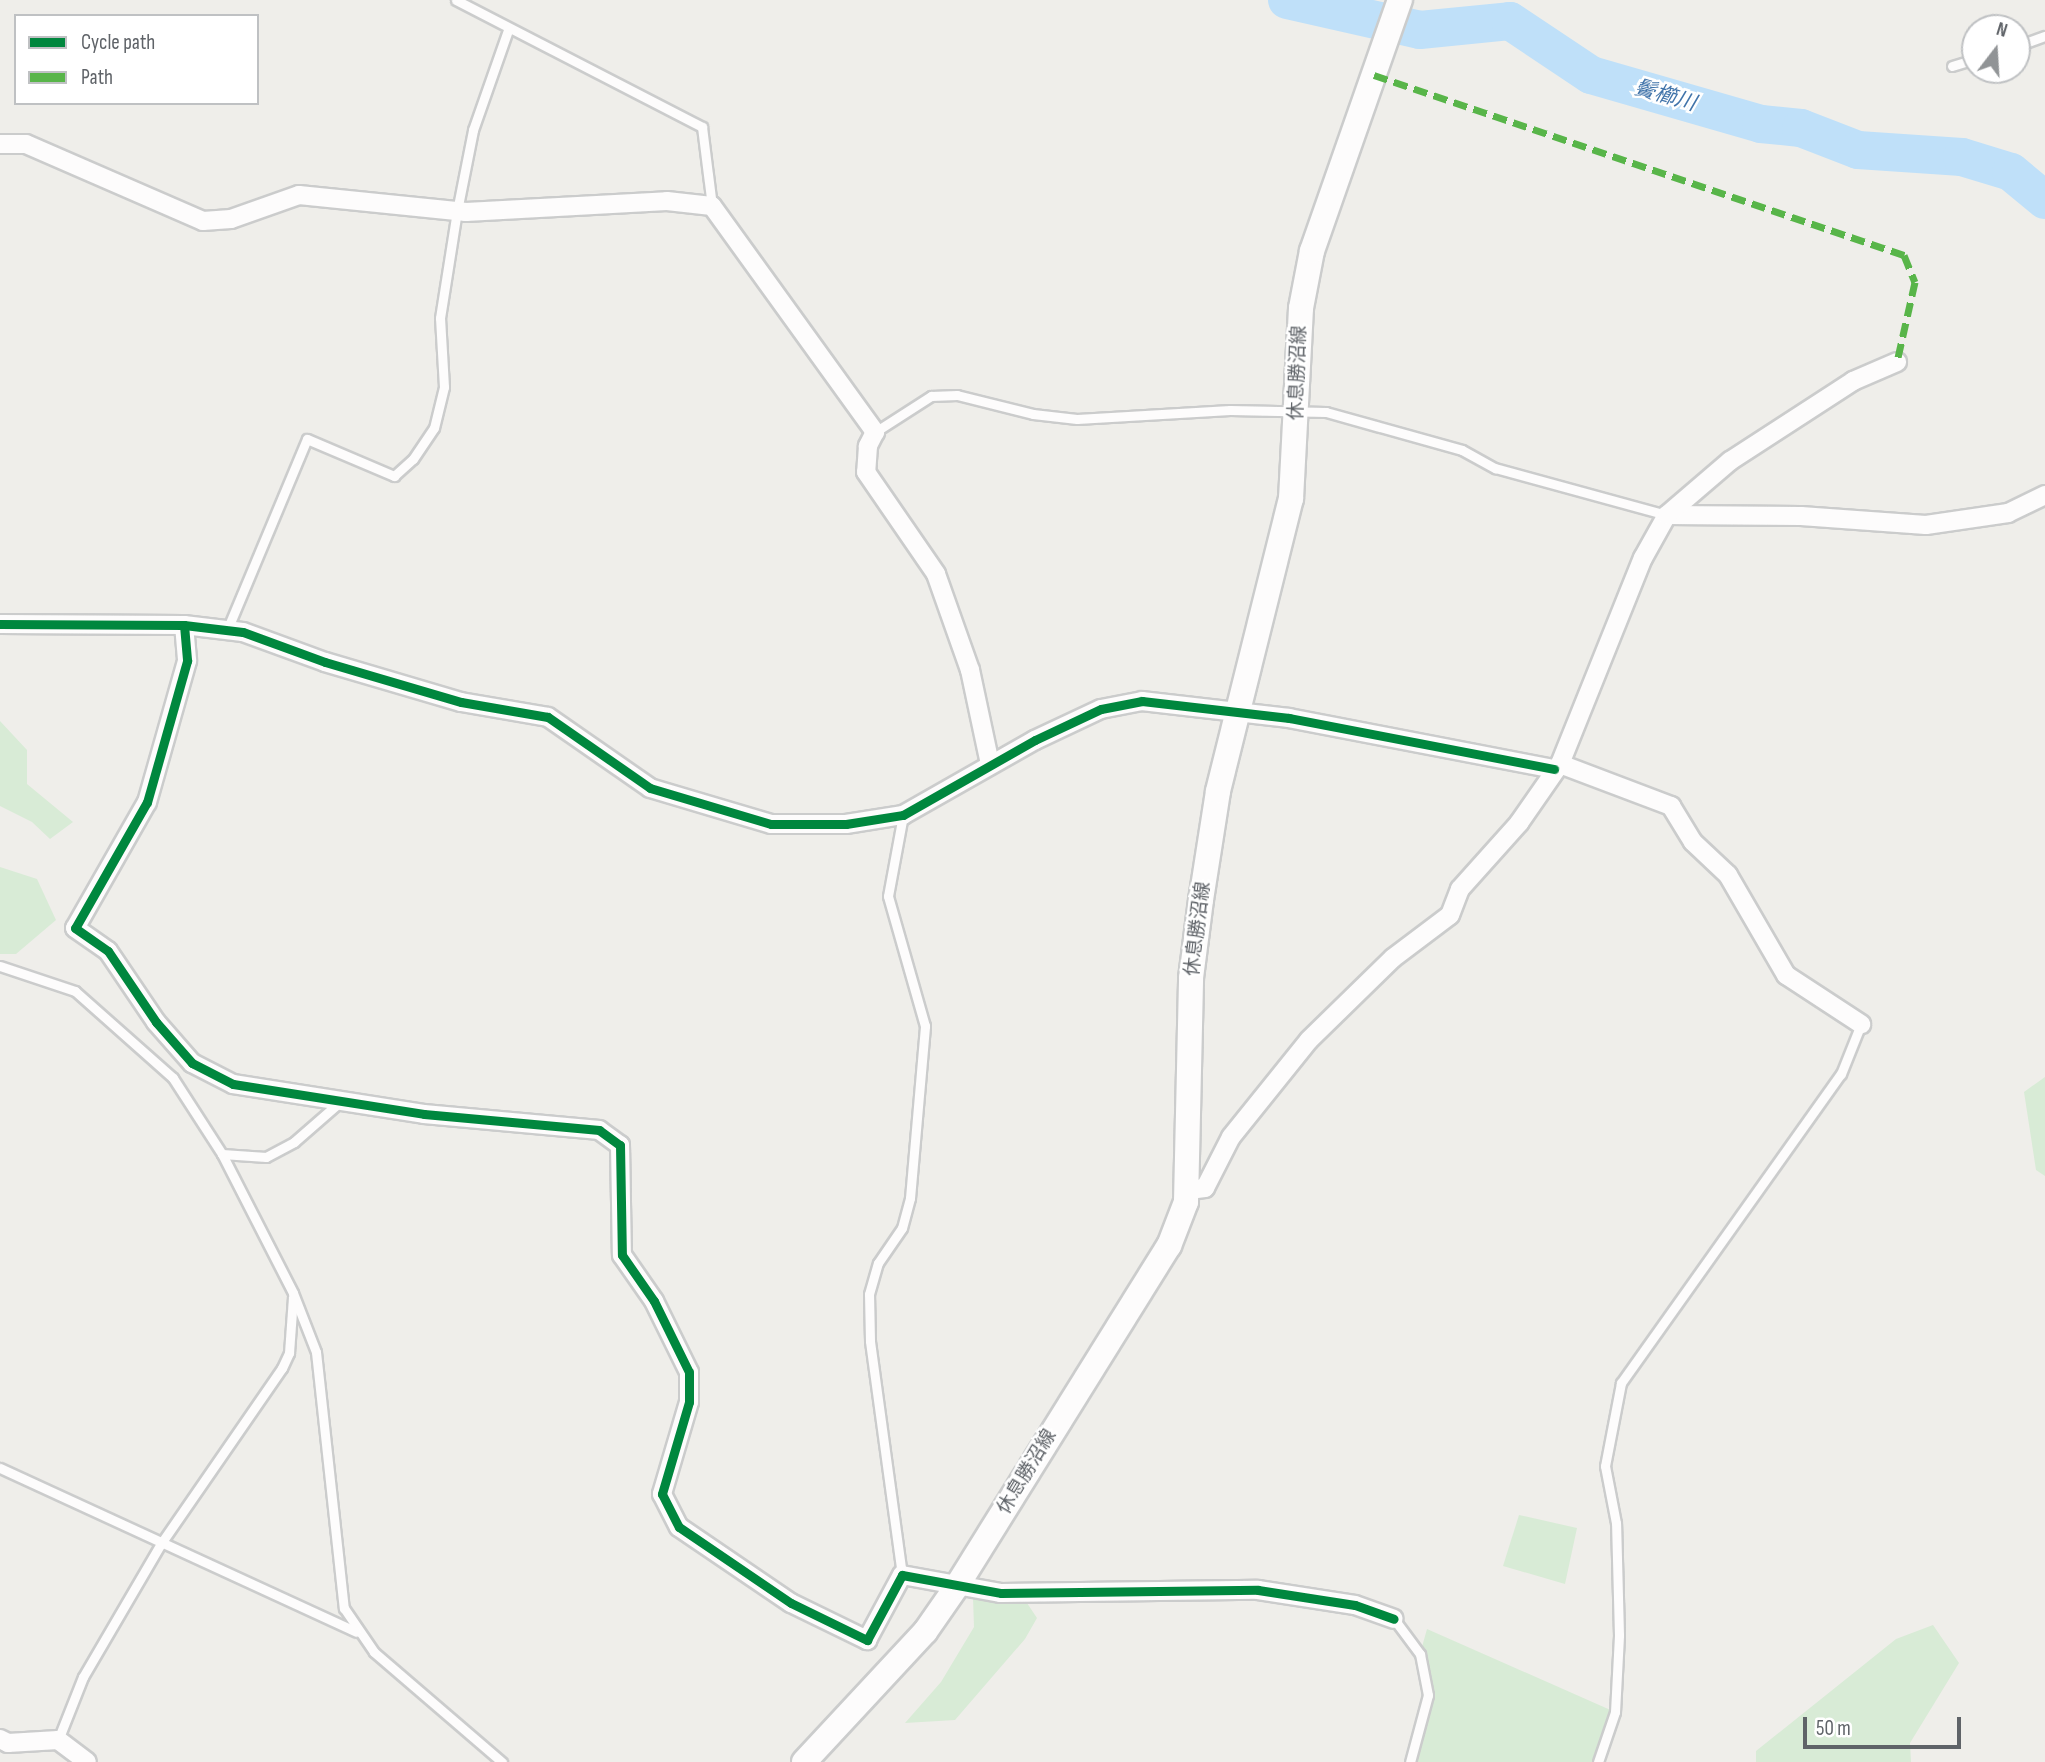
<!DOCTYPE html>
<html>
<head>
<meta charset="utf-8">
<style>
  body { margin:0 }
  #map { position:relative; width:2045px; height:1762px; overflow:hidden; background:#efeeea; font-family:"Sofia Sans Condensed","Noto Sans JP",sans-serif }
  div>[style] { position:absolute }
  [style*='--x'] { left:calc(var(--x)*1px); top:calc(var(--y)*1px); width:calc(var(--w)*1px); rotate:calc(var(--a)*1deg) }
  .green>* { inset:0; background:#d8ebd6 }
  .river>* { height:38px; margin:-19px; padding:0 19px; transform-origin:19px; border-radius:19px; background:#bfe0f9 }
  .roads { filter:drop-shadow(2px 0 #cbcccc) drop-shadow(-2px 0 #cbcccc) drop-shadow(0 2px #cbcccc) drop-shadow(0 -2px #cbcccc) }
  .service>* { height:9px; margin:-4.5px; padding:0 4.5px; transform-origin:4.5px; border-radius:4.5px; background:#fdfcfc }
  .minor>* { height:18px; margin:-9px; padding:0 9px; transform-origin:9px; border-radius:9px; background:#fdfcfc }
  .secondary>* { height:24px; margin:-12px; padding:0 12px; transform-origin:12px; border-radius:12px; background:#fdfcfc }
  .quiet>* { height:7px; margin-top:-3.5px; transform-origin:0; background:repeating-linear-gradient(90deg,#58b549 0 14px,transparent 0 21px) }
  .cycleway>* { height:9px; margin:-4.5px; padding:0 4.5px; transform-origin:4.5px; border-radius:4.5px; background:#00873e }
  span { translate:-50% -50%; white-space:nowrap; text-align:center; line-height:1.15; -webkit-text-stroke:5px #fff; paint-order:stroke }
  .street-label { font-size:19px; color:#5f6368 }
  .water-label { font-size:21px; color:#4174aa; font-style:italic }
  .legend { position:absolute; left:14px; top:14px; width:245px; height:91px; box-sizing:border-box; background:#fff; border:2px solid #bfc1c3; margin:0; padding:9px 12px; list-style:none; font-size:21px; color:#5f6368 }
  .legend li { display:flex; align-items:center; gap:14px; height:35px }
  .legend b { width:35px; border:2px solid #bfc1c3 }
  .north { position:absolute; left:1961px; top:14px; width:70px; height:70px; box-sizing:border-box; background:#fff; border:2px solid #bfc1c3; border-radius:50%; rotate:17deg; font-size:19px; font-weight:700; line-height:28px; text-align:center; color:#5f6368 }
  .north::after { content:''; display:block; margin:auto; width:24px; height:32px; background:#919496; clip-path:polygon(50% 0,100% 100%,50% 72%,0 100%) }
  .scale { position:absolute; left:1803px; top:1717px; width:158px; height:32px; box-sizing:border-box; border:4px solid #5f6368; border-top:0; padding-left:9px; font-size:21px; line-height:24px; white-space:nowrap; color:#5f6368; -webkit-text-stroke:5px #fff; paint-order:stroke }
</style>
</head>
<body>
<div id="map">
  <div class="green">
    <i style="clip-path:polygon(0 721px,27px 750px,27px 784px,73px 822px,50px 839px,32px 822px,0 806px)"></i>
    <i style="clip-path:polygon(0 867px,37px 879px,56px 920px,16px 954px,0 954px)"></i>
    <i style="clip-path:polygon(2045px 1077px,2045px 1176px,2036px 1170px,2024px 1092px)"></i>
    <i style="clip-path:polygon(1519px 1515px,1577px 1528px,1565px 1584px,1503px 1566px)"></i>
    <i style="clip-path:polygon(973px 1598px,1025px 1600px,1037px 1618px,1025px 1639px,955px 1720px,905px 1723px,941px 1682px,974px 1627px)"></i>
    <i style="clip-path:polygon(1933px 1625px,1959px 1663px,1910px 1743px,1911px 1762px,1756px 1762px,1756px 1751px,1896px 1639px)"></i>
    <i style="clip-path:polygon(1427px 1629px,1615px 1712px,1598px 1762px,1410px 1762px,1428px 1695px,1420px 1654px)"></i>
  </div>
  <div class="river">
    <i style="--x:1287;--y:0;--w:136;--a:12.7"></i>
    <i style="--x:1420;--y:30;--w:90;--a:-5.7"></i>
    <i style="--x:1510;--y:21;--w:97;--a:33.7"></i>
    <i style="--x:1591;--y:75;--w:177;--a:16.1"></i>
    <i style="--x:1761;--y:124;--w:40;--a:5.7"></i>
    <i style="--x:1801;--y:128;--w:61;--a:21.1"></i>
    <i style="--x:1858;--y:150;--w:104;--a:3.9"></i>
    <i style="--x:1962;--y:157;--w:51;--a:17"></i>
    <i style="--x:2011;--y:172;--w:44;--a:39.5"></i>
  </div>
  <div class="roads">
    <div class="service">
      <i style="--x:456;--y:0;--w:277;--a:27.3"></i>
      <i style="--x:702;--y:127;--w:80;--a:82.8"></i>
      <i style="--x:2017;--y:46;--w:30;--a:-20"></i>
      <i style="--x:1952;--y:66;--w:24;--a:-17"></i>
      <i style="--x:875;--y:432;--w:67;--a:-32.7"></i>
      <i style="--x:931;--y:396;--w:26;--a:-2"></i>
      <i style="--x:957;--y:395;--w:78;--a:14"></i>
      <i style="--x:1033;--y:414;--w:44;--a:6.5"></i>
      <i style="--x:1077;--y:419;--w:153;--a:-3.4"></i>
      <i style="--x:1230;--y:410;--w:96;--a:1.2"></i>
      <i style="--x:1326;--y:412;--w:141;--a:15.6"></i>
      <i style="--x:1462;--y:450;--w:38;--a:29"></i>
      <i style="--x:1495;--y:468;--w:178;--a:15.3"></i>
      <i style="--x:227;--y:630;--w:207;--a:-67.3"></i>
      <i style="--x:307;--y:439;--w:95;--a:23"></i>
      <i style="--x:394;--y:476;--w:25;--a:-42"></i>
      <i style="--x:413;--y:459;--w:37;--a:-56"></i>
      <i style="--x:434;--y:428;--w:42;--a:-76.3"></i>
      <i style="--x:444;--y:387;--w:69;--a:-93.3"></i>
      <i style="--x:440;--y:318;--w:108;--a:-81"></i>
      <i style="--x:457;--y:211;--w:83;--a:-78.8"></i>
      <i style="--x:473;--y:130;--w:106;--a:-70.7"></i>
      <i style="--x:0;--y:966;--w:79;--a:18.4"></i>
      <i style="--x:75;--y:991;--w:131;--a:41.6"></i>
      <i style="--x:173;--y:1078;--w:90;--a:57.2"></i>
      <i style="--x:222;--y:1154;--w:156;--a:62.9"></i>
      <i style="--x:293;--y:1293;--w:63;--a:68.7"></i>
      <i style="--x:316;--y:1352;--w:258;--a:83.8"></i>
      <i style="--x:344;--y:1608;--w:53;--a:55.7"></i>
      <i style="--x:374;--y:1652;--w:169;--a:40.7"></i>
      <i style="--x:222;--y:1154;--w:44;--a:3.9"></i>
      <i style="--x:266;--y:1157;--w:32;--a:-28"></i>
      <i style="--x:294;--y:1142;--w:62;--a:-41.1"></i>
      <i style="--x:0;--y:1468;--w:392;--a:24.7"></i>
      <i style="--x:902;--y:1575;--w:236;--a:-97.8"></i>
      <i style="--x:870;--y:1341;--w:47;--a:-91.2"></i>
      <i style="--x:869;--y:1294;--w:32;--a:-74"></i>
      <i style="--x:878;--y:1263;--w:42;--a:-55.6"></i>
      <i style="--x:902;--y:1228;--w:31;--a:-75"></i>
      <i style="--x:910;--y:1198;--w:173;--a:-85"></i>
      <i style="--x:925;--y:1026;--w:135;--a:-105.9"></i>
      <i style="--x:888;--y:896;--w:82;--a:-79.5"></i>
      <i style="--x:1394;--y:1619;--w:44;--a:53.4"></i>
      <i style="--x:1420;--y:1654;--w:42;--a:79"></i>
      <i style="--x:1428;--y:1695;--w:69;--a:105"></i>
      <i style="--x:58;--y:1740;--w:68;--a:-68.4"></i>
      <i style="--x:83;--y:1677;--w:156;--a:-59.7"></i>
      <i style="--x:162;--y:1542;--w:211;--a:-55.4"></i>
      <i style="--x:282;--y:1368;--w:17;--a:-65"></i>
      <i style="--x:289;--y:1353;--w:56;--a:-85.9"></i>
      <i style="--x:1598;--y:1762;--w:53;--a:-71.2"></i>
      <i style="--x:1615;--y:1712;--w:77;--a:-87"></i>
      <i style="--x:1619;--y:1635;--w:112;--a:-91.5"></i>
      <i style="--x:1616;--y:1523;--w:58;--a:-100.9"></i>
      <i style="--x:1605;--y:1466;--w:85;--a:-79.1"></i>
      <i style="--x:1621;--y:1383;--w:379;--a:-54.6"></i>
      <i style="--x:1841;--y:1074;--w:54;--a:-68.2"></i>
    </div>
    <div class="minor">
      <i style="--x:0;--y:144;--w:26;--a:0"></i>
      <i style="--x:26;--y:144;--w:193;--a:23.5"></i>
      <i style="--x:203;--y:221;--w:28;--a:-4"></i>
      <i style="--x:231;--y:219;--w:72;--a:-19.4"></i>
      <i style="--x:299;--y:195;--w:168;--a:5.8"></i>
      <i style="--x:466;--y:212;--w:201;--a:-3.1"></i>
      <i style="--x:667;--y:201;--w:45;--a:6.3"></i>
      <i style="--x:712;--y:206;--w:279;--a:54.2"></i>
      <i style="--x:875;--y:432;--w:16;--a:117"></i>
      <i style="--x:868;--y:446;--w:26;--a:94"></i>
      <i style="--x:866;--y:472;--w:124;--a:55.5"></i>
      <i style="--x:936;--y:574;--w:102;--a:70.5"></i>
      <i style="--x:970;--y:670;--w:96;--a:78"></i>
      <i style="--x:1667;--y:515;--w:134;--a:0.4"></i>
      <i style="--x:1801;--y:516;--w:125;--a:4.1"></i>
      <i style="--x:1926;--y:525;--w:83;--a:-8.3"></i>
      <i style="--x:2008;--y:513;--w:41;--a:-25.9"></i>
      <i style="--x:0;--y:624;--w:184;--a:0.3"></i>
      <i style="--x:184;--y:625;--w:59;--a:6.8"></i>
      <i style="--x:243;--y:632;--w:87;--a:20.1"></i>
      <i style="--x:325;--y:662;--w:142;--a:16.4"></i>
      <i style="--x:461;--y:702;--w:88;--a:9.8"></i>
      <i style="--x:548;--y:717;--w:124;--a:34.8"></i>
      <i style="--x:650;--y:788;--w:126;--a:16.6"></i>
      <i style="--x:771;--y:824;--w:75;--a:0"></i>
      <i style="--x:846;--y:824;--w:58;--a:-9"></i>
      <i style="--x:903;--y:815;--w:152;--a:-29.6"></i>
      <i style="--x:1035;--y:740;--w:73;--a:-25.2"></i>
      <i style="--x:1101;--y:709;--w:42;--a:-11"></i>
      <i style="--x:1142;--y:701;--w:148;--a:6.6"></i>
      <i style="--x:1289;--y:718;--w:270;--a:10.9"></i>
      <i style="--x:184;--y:625;--w:36;--a:85"></i>
      <i style="--x:187;--y:661;--w:147;--a:105.8"></i>
      <i style="--x:147;--y:802;--w:145;--a:119.7"></i>
      <i style="--x:75;--y:928;--w:40;--a:34.9"></i>
      <i style="--x:108;--y:951;--w:86;--a:55.9"></i>
      <i style="--x:156;--y:1022;--w:55;--a:48.7"></i>
      <i style="--x:192;--y:1063;--w:46;--a:27.1"></i>
      <i style="--x:233;--y:1084;--w:193;--a:8.9"></i>
      <i style="--x:424;--y:1114;--w:176;--a:5.2"></i>
      <i style="--x:599;--y:1130;--w:26;--a:36"></i>
      <i style="--x:620;--y:1145;--w:110;--a:89"></i>
      <i style="--x:622;--y:1255;--w:56;--a:55.2"></i>
      <i style="--x:654;--y:1301;--w:79;--a:63.8"></i>
      <i style="--x:689;--y:1372;--w:30;--a:90"></i>
      <i style="--x:689;--y:1402;--w:96;--a:106.4"></i>
      <i style="--x:662;--y:1494;--w:37;--a:63"></i>
      <i style="--x:679;--y:1527;--w:135;--a:34.2"></i>
      <i style="--x:791;--y:1603;--w:85;--a:26"></i>
      <i style="--x:867;--y:1640;--w:74;--a:-61.7"></i>
      <i style="--x:902;--y:1575;--w:101;--a:10.3"></i>
      <i style="--x:1001;--y:1593;--w:257;--a:-0.7"></i>
      <i style="--x:1258;--y:1590;--w:98;--a:8.8"></i>
      <i style="--x:1355;--y:1605;--w:41;--a:19.7"></i>
      <i style="--x:1560;--y:764;--w:222;--a:-68.1"></i>
      <i style="--x:1643;--y:558;--w:49;--a:-60.8"></i>
      <i style="--x:1667;--y:515;--w:83;--a:-40.6"></i>
      <i style="--x:1730;--y:461;--w:147;--a:-33"></i>
      <i style="--x:1853;--y:381;--w:48;--a:-23.4"></i>
      <i style="--x:1189;--y:1190;--w:16;--a:-7"></i>
      <i style="--x:1205;--y:1188;--w:57;--a:-63"></i>
      <i style="--x:1231;--y:1137;--w:124;--a:-51.2"></i>
      <i style="--x:1309;--y:1040;--w:117;--a:-44.3"></i>
      <i style="--x:1393;--y:958;--w:71;--a:-37"></i>
      <i style="--x:1450;--y:915;--w:28;--a:-69"></i>
      <i style="--x:1460;--y:889;--w:89;--a:-48.2"></i>
      <i style="--x:1519;--y:823;--w:72;--a:-55.2"></i>
      <i style="--x:1560;--y:764;--w:119;--a:20.7"></i>
      <i style="--x:1671;--y:806;--w:42;--a:58.6"></i>
      <i style="--x:1693;--y:842;--w:48;--a:43.3"></i>
      <i style="--x:1728;--y:875;--w:116;--a:59.9"></i>
      <i style="--x:1786;--y:975;--w:90;--a:33.2"></i>
      <i style="--x:0;--y:1739;--w:9;--a:27"></i>
      <i style="--x:8;--y:1743;--w:50;--a:-3.4"></i>
      <i style="--x:58;--y:1740;--w:36;--a:37"></i>
    </div>
    <div class="secondary">
      <i style="--x:804;--y:1762;--w:178;--a:-47.1"></i>
      <i style="--x:925;--y:1632;--w:56;--a:-55.2"></i>
      <i style="--x:957;--y:1586;--w:401;--a:-58.1"></i>
      <i style="--x:1169;--y:1246;--w:47;--a:-68.9"></i>
      <i style="--x:1186;--y:1202;--w:224;--a:-88.7"></i>
      <i style="--x:1191;--y:978;--w:79;--a:-82.7"></i>
      <i style="--x:1201;--y:900;--w:110;--a:-81.1"></i>
      <i style="--x:1218;--y:791;--w:301;--a:-76"></i>
      <i style="--x:1291;--y:499;--w:191;--a:-87"></i>
      <i style="--x:1301;--y:308;--w:58;--a:-79.1"></i>
      <i style="--x:1312;--y:251;--w:266;--a:-70.7"></i>
    </div>
  </div>
  <div class="quiet">
    <i style="--x:1374;--y:75;--w:560;--a:18.76"></i>
    <i style="--x:1904;--y:255;--w:29;--a:68"></i>
    <i style="--x:1915;--y:282;--w:82;--a:102.7"></i>
  </div>
  <div class="cycleway">
    <i style="--x:0;--y:624;--w:184;--a:0.3"></i>
    <i style="--x:184;--y:625;--w:59;--a:6.8"></i>
    <i style="--x:243;--y:632;--w:87;--a:20.1"></i>
    <i style="--x:325;--y:662;--w:142;--a:16.4"></i>
    <i style="--x:461;--y:702;--w:88;--a:9.8"></i>
    <i style="--x:548;--y:717;--w:124;--a:34.8"></i>
    <i style="--x:650;--y:788;--w:126;--a:16.6"></i>
    <i style="--x:771;--y:824;--w:75;--a:0"></i>
    <i style="--x:846;--y:824;--w:58;--a:-9"></i>
    <i style="--x:903;--y:815;--w:152;--a:-29.6"></i>
    <i style="--x:1035;--y:740;--w:73;--a:-25.2"></i>
    <i style="--x:1101;--y:709;--w:42;--a:-11"></i>
    <i style="--x:1142;--y:701;--w:148;--a:6.6"></i>
    <i style="--x:1289;--y:718;--w:270;--a:10.9"></i>
    <i style="--x:184;--y:625;--w:36;--a:85"></i>
    <i style="--x:187;--y:661;--w:147;--a:105.8"></i>
    <i style="--x:147;--y:802;--w:145;--a:119.7"></i>
    <i style="--x:75;--y:928;--w:40;--a:34.9"></i>
    <i style="--x:108;--y:951;--w:86;--a:55.9"></i>
    <i style="--x:156;--y:1022;--w:55;--a:48.7"></i>
    <i style="--x:192;--y:1063;--w:46;--a:27.1"></i>
    <i style="--x:233;--y:1084;--w:193;--a:8.9"></i>
    <i style="--x:424;--y:1114;--w:176;--a:5.2"></i>
    <i style="--x:599;--y:1130;--w:26;--a:36"></i>
    <i style="--x:620;--y:1145;--w:110;--a:89"></i>
    <i style="--x:622;--y:1255;--w:56;--a:55.2"></i>
    <i style="--x:654;--y:1301;--w:79;--a:63.8"></i>
    <i style="--x:689;--y:1372;--w:30;--a:90"></i>
    <i style="--x:689;--y:1402;--w:96;--a:106.4"></i>
    <i style="--x:662;--y:1494;--w:37;--a:63"></i>
    <i style="--x:679;--y:1527;--w:135;--a:34.2"></i>
    <i style="--x:791;--y:1603;--w:85;--a:26"></i>
    <i style="--x:867;--y:1640;--w:74;--a:-61.7"></i>
    <i style="--x:902;--y:1575;--w:101;--a:10.3"></i>
    <i style="--x:1001;--y:1593;--w:257;--a:-0.7"></i>
    <i style="--x:1258;--y:1590;--w:98;--a:8.8"></i>
    <i style="--x:1355;--y:1605;--w:41;--a:19.7"></i>
  </div>
  <div class="street-label">
    <span style="left:1298px;top:373px;rotate:-88deg">休息勝沼線</span>
    <span style="left:1198px;top:929px;rotate:-83deg">休息勝沼線</span>
    <span style="left:1027px;top:1472px;rotate:-59deg">休息勝沼線</span>
  </div>
  <div class="water-label">
    <span style="left:1665px;top:96px;rotate:16deg">鬢櫛川</span>
  </div>
  <ul class="legend">
  <li><b style="height:9px;background:#00873e"></b>Cycle path</li>
  <li><b style="height:9px;background:#58b549"></b>Path</li>
  </ul>
  <div class="north">N</div>
  <div class="scale">50 m</div>
</div>
</body>
</html>
